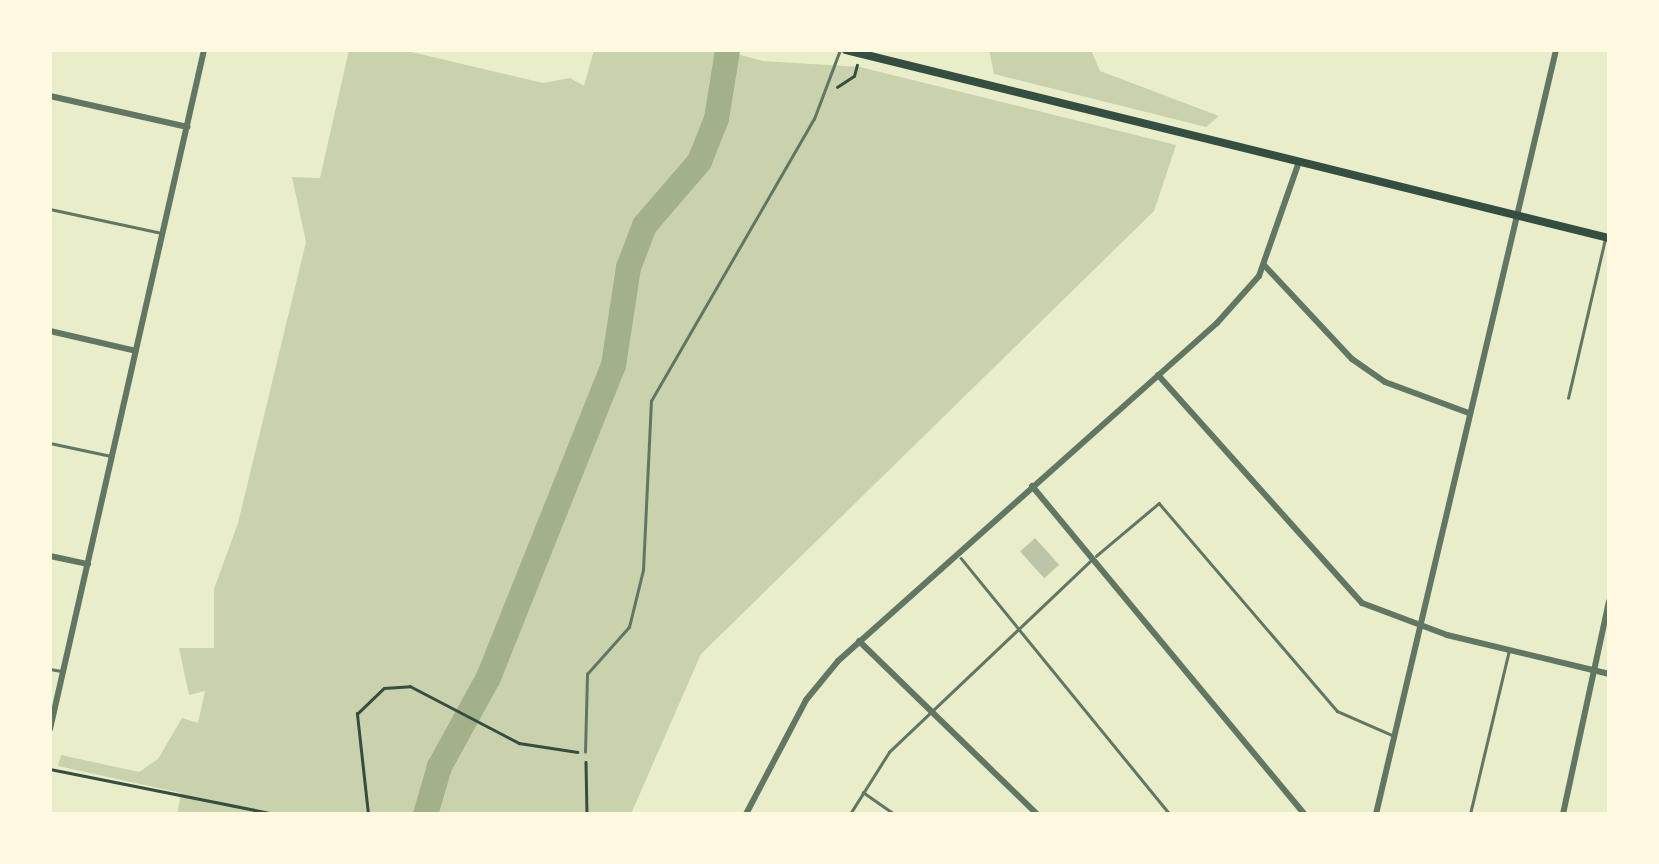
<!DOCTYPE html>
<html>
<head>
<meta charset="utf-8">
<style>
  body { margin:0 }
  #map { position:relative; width:1659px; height:864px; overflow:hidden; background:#e9edc9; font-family:"Sofia Sans Condensed",sans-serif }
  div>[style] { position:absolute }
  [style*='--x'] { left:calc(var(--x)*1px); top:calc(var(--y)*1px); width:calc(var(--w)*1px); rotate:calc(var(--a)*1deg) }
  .green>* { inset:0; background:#cad2ad }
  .river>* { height:25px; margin:-12.5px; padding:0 12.5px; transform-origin:12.5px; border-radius:12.5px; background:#a3b18a }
  .building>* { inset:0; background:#bcc5a7; transform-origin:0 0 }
  .path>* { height:2.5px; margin:-1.25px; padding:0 1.25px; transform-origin:1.25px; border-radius:1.25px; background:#344e41 }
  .service>* { height:2.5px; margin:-1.25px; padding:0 1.25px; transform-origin:1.25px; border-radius:1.25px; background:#617663 }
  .minor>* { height:6px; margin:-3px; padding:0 3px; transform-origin:3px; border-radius:3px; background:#617663 }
  .secondary>* { height:8px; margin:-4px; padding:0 4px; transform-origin:4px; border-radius:4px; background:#344e41 }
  span { translate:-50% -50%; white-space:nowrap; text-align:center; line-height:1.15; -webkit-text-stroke:10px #fefae0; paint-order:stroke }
  .frame { position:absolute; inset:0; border:52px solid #fefae0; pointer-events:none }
</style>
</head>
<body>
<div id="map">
  <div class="green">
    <i style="clip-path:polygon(349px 50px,403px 50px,543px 83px,570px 78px,584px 86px,594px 50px,721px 50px,763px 61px,860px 67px,1176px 145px,1154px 211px,701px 654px,631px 814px,177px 814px,181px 793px,58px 766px,61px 755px,139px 772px,158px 759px,182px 718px,198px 723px,205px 691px,189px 695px,179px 648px,214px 648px,214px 589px,238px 523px,306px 242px,292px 177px,320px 178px)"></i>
    <i style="clip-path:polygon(989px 50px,1091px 50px,1100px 71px,1219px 116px,1206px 127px,994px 74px)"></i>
  </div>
  <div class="river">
    <i style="--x:425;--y:814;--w:50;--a:-73.7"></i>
    <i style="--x:439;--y:766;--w:102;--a:-61.2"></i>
    <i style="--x:488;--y:677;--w:336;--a:-68.2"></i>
    <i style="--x:613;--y:365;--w:99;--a:-81.3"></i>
    <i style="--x:628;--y:267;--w:45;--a:-69.1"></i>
    <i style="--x:644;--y:225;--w:84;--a:-49.3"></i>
    <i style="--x:699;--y:161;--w:46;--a:-68.4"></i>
    <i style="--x:716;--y:118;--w:69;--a:-80.8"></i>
  </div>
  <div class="building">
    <i style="left:1035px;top:538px;width:36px;height:20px;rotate:48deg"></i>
  </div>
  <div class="path">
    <i style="--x:837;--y:87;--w:20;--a:-33"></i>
    <i style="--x:854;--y:76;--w:11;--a:-75"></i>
    <i style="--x:586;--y:762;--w:52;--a:88.9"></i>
    <i style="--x:50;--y:769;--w:230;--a:11.3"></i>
    <i style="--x:368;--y:814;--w:101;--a:-96.3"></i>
    <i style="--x:357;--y:714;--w:37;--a:-44"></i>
    <i style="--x:384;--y:688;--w:26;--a:-4"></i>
    <i style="--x:410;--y:686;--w:123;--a:27.6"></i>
    <i style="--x:519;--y:743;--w:59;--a:8.8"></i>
  </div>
  <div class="service">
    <i style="--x:50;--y:209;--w:115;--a:12.1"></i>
    <i style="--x:1568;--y:398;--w:163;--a:-76.9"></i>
    <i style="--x:50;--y:443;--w:62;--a:12"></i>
    <i style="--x:1096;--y:556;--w:82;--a:-40.1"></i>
    <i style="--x:1159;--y:503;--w:274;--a:49.4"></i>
    <i style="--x:1337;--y:711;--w:60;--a:23.6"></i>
    <i style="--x:961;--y:558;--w:330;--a:50.8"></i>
    <i style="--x:50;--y:669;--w:11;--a:10"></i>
    <i style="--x:585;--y:752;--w:78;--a:-88.5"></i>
    <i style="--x:587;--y:674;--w:63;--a:-48.2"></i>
    <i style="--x:629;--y:627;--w:59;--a:-76.2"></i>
    <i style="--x:643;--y:570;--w:169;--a:-87.3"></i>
    <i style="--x:651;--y:401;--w:326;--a:-60"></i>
    <i style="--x:814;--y:119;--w:74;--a:-69.4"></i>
    <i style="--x:863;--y:792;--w:38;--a:35"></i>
    <i style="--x:850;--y:814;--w:73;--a:-57.8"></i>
    <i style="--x:889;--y:752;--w:277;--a:-43.5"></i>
    <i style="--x:1470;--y:814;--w:169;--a:-76.6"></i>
  </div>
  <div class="minor">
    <i style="--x:50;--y:96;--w:141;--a:12.7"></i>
    <i style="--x:1264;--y:265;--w:129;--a:46.9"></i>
    <i style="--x:1352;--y:359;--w:40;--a:34.9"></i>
    <i style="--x:1385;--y:382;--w:90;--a:20.3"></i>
    <i style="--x:50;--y:331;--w:88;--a:13.1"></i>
    <i style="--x:1158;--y:375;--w:306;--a:48.2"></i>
    <i style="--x:1362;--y:603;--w:91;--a:20.6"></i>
    <i style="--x:1447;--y:635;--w:167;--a:13.5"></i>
    <i style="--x:1032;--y:486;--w:426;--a:50.3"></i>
    <i style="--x:50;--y:556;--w:39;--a:12"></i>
    <i style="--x:859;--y:641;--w:248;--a:44.2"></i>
    <i style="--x:50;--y:729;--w:696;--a:-77.22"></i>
    <i style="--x:746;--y:814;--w:129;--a:-62.2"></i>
    <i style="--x:806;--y:700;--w:50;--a:-50.6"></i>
    <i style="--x:838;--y:661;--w:508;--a:-41.73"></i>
    <i style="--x:1217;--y:323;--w:63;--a:-48.2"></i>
    <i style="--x:1259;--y:276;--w:121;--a:-70.7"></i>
    <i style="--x:1376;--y:814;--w:785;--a:-76.74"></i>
    <i style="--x:1563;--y:814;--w:217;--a:-77.8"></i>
  </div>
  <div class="secondary">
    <i style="--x:846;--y:50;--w:786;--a:13.84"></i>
  </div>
  <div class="frame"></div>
</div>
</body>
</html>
